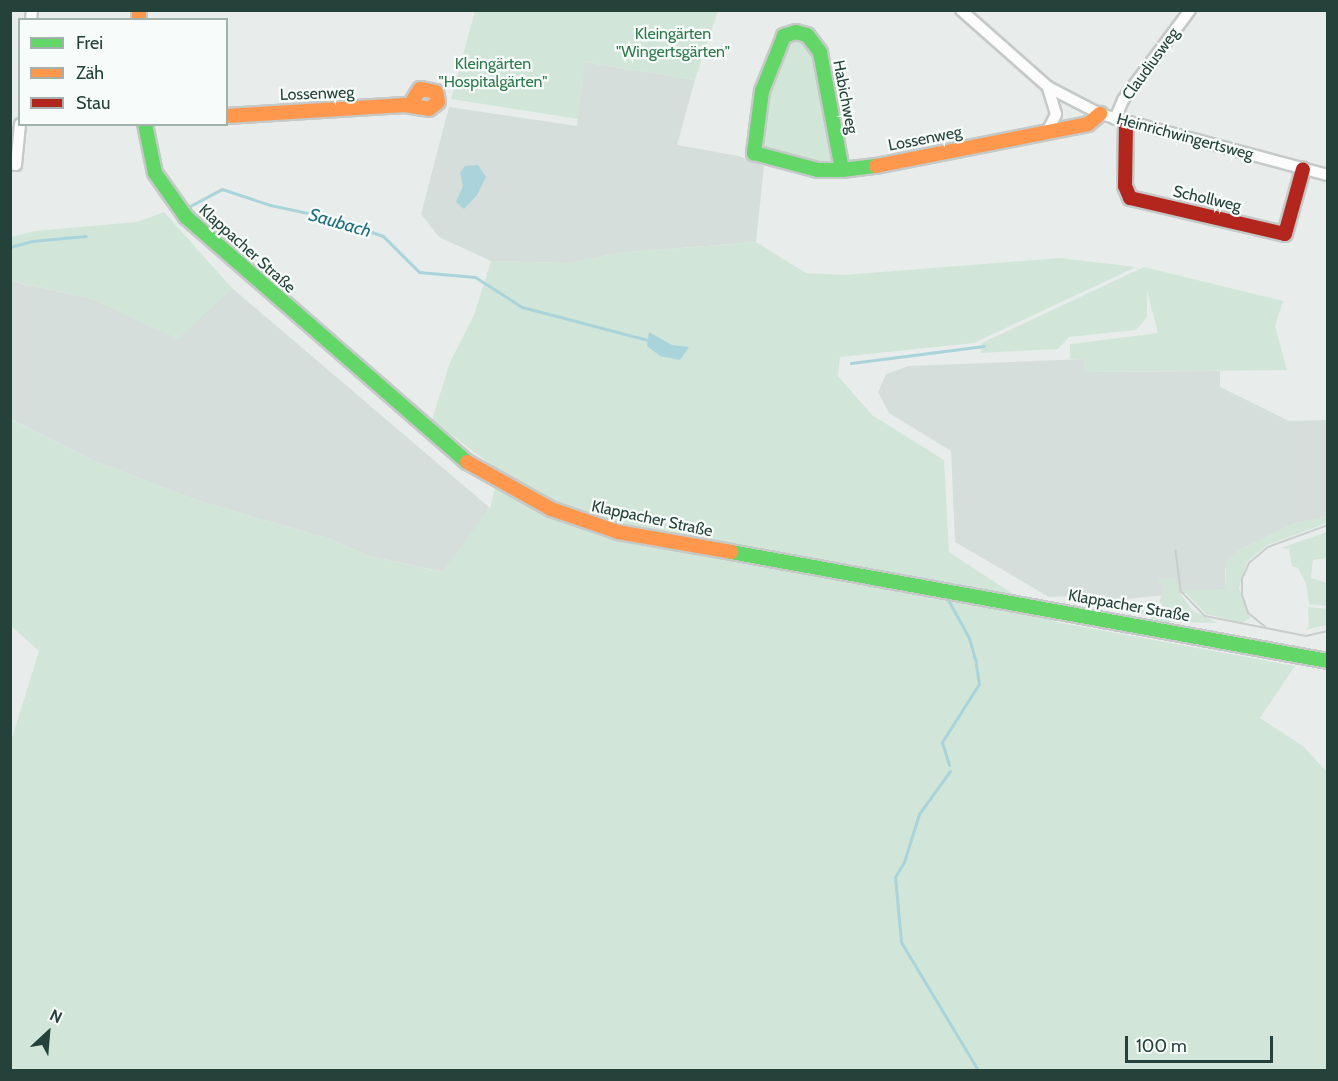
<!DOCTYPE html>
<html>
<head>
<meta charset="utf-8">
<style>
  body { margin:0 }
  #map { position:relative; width:1338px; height:1081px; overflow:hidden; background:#e8edeb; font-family:Cabin,sans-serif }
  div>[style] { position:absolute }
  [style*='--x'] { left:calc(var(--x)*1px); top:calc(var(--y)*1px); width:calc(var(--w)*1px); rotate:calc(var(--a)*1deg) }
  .built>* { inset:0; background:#d6dedb }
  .green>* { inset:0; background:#d1e6d8 }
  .water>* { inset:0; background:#a9d4db }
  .stream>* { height:3px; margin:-1.5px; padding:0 1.5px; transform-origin:1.5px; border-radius:1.5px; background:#a9d4db }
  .roads { filter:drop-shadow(2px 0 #c5cac8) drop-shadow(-2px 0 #c5cac8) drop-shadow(0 2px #c5cac8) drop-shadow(0 -2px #c5cac8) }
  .street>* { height:10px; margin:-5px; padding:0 5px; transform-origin:5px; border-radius:5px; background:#fcfcfc }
  .fast>* { height:14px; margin:-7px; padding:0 7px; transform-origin:7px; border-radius:7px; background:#63d668 }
  .slow>* { height:14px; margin:-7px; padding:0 7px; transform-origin:7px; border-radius:7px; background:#ff974d }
  .jam>* { height:14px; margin:-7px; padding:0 7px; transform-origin:7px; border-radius:7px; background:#b3261e }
  .tram>* { height:1.5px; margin:-0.75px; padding:0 0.75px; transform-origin:0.75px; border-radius:0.75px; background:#c9cdcc }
  span { translate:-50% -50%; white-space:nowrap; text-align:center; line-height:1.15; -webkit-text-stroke:4.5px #f7fbf9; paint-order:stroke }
  .park-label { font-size:16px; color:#2d7a4b }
  .street-label { font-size:16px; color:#24423a }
  .water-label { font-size:18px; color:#1c6f80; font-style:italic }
  .frame { position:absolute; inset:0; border:12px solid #24423a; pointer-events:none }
  .legend { position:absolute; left:18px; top:18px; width:210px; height:108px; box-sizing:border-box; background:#f7fbf9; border:2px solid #a3b1ad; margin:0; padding:8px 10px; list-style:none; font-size:18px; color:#24423a }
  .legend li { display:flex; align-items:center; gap:12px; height:30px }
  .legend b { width:30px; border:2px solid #a3b1ad }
  .north { position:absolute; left:18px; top:1003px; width:60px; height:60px; -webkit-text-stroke:4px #f7fbf9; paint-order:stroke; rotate:26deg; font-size:16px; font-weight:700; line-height:24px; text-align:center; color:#24423a }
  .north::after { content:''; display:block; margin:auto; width:21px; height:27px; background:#24423a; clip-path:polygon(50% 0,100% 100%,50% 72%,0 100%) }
  .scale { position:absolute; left:1125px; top:1036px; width:148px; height:27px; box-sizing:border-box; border:3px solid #24423a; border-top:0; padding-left:8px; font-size:18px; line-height:21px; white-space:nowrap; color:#24423a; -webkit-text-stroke:4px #f7fbf9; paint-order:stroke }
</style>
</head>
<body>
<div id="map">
  <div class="built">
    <i style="clip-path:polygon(584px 62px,695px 80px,677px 145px,739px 156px,764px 166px,756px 242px,618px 253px,569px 263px,491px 261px,439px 237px,421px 214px,449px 107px,577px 126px)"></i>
    <i style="clip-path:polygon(10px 281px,92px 299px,178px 338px,232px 288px,490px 508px,443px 572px,370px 556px,327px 538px,199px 501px,94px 461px,11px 419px)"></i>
    <i style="clip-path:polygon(1084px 359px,1085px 372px,1220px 371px,1220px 387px,1289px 421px,1327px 420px,1327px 516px,1291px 525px,1238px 551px,1225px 569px,1226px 589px,1116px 600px,1102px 595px,1049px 597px,955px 542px,951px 451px,889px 413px,878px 392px,886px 374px,909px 366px)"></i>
  </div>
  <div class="green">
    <i style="clip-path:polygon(475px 11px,475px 10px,718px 11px,695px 80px,585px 62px,578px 119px,451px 99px)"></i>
    <i style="clip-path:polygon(804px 38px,817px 53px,837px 167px,800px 163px,758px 151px,764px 97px,787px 39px)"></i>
    <i style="clip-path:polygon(164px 212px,232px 288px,178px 339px,92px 299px,11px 281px,11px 237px,35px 231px,137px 222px)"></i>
    <i style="clip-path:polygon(756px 242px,806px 273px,844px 275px,1060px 258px,1136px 267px,974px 343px,840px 357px,838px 376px,872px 415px,944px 460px,949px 552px,1056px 622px,1295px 666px,1260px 718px,1303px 746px,1327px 772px,1327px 1070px,11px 1070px,11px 741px,39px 651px,11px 626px,10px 419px,94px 461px,199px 501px,327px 538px,370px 556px,442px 572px,490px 508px,499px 471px,432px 420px,450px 362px,474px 315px,491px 261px,569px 263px,618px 253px)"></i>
    <i style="clip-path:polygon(1144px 267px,1283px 301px,1275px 326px,1287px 370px,1085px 372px,1084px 359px,1070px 359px,1070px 344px,1158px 333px,1147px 291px,1147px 317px,1136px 330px,1069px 337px,1058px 349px,981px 353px,982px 343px)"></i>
    <i style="clip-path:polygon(1327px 516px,1327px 523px,1267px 545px,1247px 562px,1239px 588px,1250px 618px,1242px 623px,1206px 614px,1183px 590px,1226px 589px,1226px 562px,1238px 551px,1291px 525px)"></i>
    <i style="clip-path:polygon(1327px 532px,1327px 558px,1313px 560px,1311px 578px,1327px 583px,1327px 606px,1309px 604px,1306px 584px,1298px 568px,1292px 566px,1289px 549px,1281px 548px)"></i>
    <i style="clip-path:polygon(1175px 578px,1179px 592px,1193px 611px,1218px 623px,1161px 622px,1131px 609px,1133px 601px,1158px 608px,1164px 584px,1158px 583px,1159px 579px)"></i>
    <i style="clip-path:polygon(1308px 607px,1327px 609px,1327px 625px,1305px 630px,1309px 626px)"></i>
  </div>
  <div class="water">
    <i style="clip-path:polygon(478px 165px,486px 177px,477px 195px,464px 209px,456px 202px,463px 186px,460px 173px,465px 166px)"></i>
    <i style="clip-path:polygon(649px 332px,672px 345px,689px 347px,680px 360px,660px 356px,647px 346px)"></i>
  </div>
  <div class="stream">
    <i style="--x:190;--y:206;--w:36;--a:-28"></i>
    <i style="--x:222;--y:189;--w:51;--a:18.4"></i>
    <i style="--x:270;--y:205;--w:62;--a:12"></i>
    <i style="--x:331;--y:218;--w:55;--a:19.1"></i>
    <i style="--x:383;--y:236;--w:51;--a:45"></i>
    <i style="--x:419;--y:272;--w:56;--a:5.1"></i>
    <i style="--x:475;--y:277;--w:56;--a:32.6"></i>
    <i style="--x:522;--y:307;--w:130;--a:14.7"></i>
    <i style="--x:10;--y:247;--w:23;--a:-15"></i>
    <i style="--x:32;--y:241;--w:54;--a:-5.3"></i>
    <i style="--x:851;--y:363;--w:134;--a:-7.3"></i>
    <i style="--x:947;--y:598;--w:46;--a:61.2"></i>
    <i style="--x:969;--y:638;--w:25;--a:74"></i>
    <i style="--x:949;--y:765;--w:24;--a:-107"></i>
    <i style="--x:942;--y:742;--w:69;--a:-57.5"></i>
    <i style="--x:979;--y:684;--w:20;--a:-99"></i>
    <i style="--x:950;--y:771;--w:53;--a:125.8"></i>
    <i style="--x:919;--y:814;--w:50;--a:107.4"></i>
    <i style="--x:904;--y:862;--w:17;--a:121"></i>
    <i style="--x:895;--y:877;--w:65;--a:84.7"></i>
    <i style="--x:901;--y:942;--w:149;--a:59"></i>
  </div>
  <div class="roads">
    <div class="street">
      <i style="--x:961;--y:10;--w:116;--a:41.5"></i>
      <i style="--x:1048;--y:87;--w:59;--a:27.4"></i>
      <i style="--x:1100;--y:114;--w:236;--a:15"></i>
      <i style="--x:31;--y:20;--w:10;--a:-84"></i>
      <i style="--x:1115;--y:119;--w:21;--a:-67"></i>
      <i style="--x:1123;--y:100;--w:112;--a:-53.3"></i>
      <i style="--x:1047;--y:132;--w:20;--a:-63"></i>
      <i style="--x:1056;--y:114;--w:28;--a:-107"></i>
      <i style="--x:10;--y:164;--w:6;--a:9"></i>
      <i style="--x:16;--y:165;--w:41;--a:-84.4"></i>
    </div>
    <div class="fast">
      <i style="--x:145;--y:124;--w:50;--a:78.5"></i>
      <i style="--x:155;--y:173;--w:54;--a:54.8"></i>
      <i style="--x:186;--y:217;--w:373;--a:41.1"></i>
      <i style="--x:842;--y:170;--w:120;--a:-100.6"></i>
      <i style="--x:820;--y:52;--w:21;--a:-127"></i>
      <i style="--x:807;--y:35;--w:11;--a:-165"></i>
      <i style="--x:796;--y:32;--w:13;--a:162"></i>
      <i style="--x:784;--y:36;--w:59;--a:111.8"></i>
      <i style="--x:762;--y:91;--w:63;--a:97.4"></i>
      <i style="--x:754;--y:153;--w:66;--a:14.9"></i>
      <i style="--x:818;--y:170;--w:24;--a:0"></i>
      <i style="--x:842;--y:170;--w:34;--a:-7"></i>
      <i style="--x:731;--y:552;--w:607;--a:10.35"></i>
    </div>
    <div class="slow">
      <i style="--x:139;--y:10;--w:10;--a:90"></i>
      <i style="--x:226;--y:116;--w:179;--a:-3.5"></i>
      <i style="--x:405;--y:105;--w:24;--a:9"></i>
      <i style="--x:429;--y:109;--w:11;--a:-38"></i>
      <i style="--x:438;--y:102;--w:10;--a:-101"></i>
      <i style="--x:436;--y:92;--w:16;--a:-169"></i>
      <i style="--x:420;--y:89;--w:19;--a:122"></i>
      <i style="--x:876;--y:166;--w:216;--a:-11.2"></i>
      <i style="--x:1088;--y:124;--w:16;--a:-40"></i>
      <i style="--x:467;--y:462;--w:96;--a:29.2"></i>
      <i style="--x:551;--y:509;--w:71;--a:18.9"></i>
      <i style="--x:618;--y:532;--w:115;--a:10"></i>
    </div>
    <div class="jam">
      <i style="--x:1126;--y:123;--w:63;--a:90.9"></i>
      <i style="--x:1125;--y:186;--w:13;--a:67"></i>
      <i style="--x:1130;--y:198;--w:159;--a:13.1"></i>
      <i style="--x:1285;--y:234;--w:67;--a:-74.5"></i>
    </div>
  </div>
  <div class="tram">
    <i style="--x:1176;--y:550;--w:41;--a:83"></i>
    <i style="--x:1181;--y:591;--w:35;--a:46"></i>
    <i style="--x:1205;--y:616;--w:103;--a:11.2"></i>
    <i style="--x:1306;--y:636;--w:23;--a:-13"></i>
    <i style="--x:1265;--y:627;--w:22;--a:-141"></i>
    <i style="--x:1248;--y:613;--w:18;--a:-109"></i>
    <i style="--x:1242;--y:596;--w:17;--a:-90"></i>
    <i style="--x:1242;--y:579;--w:17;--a:-66"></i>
    <i style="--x:1249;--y:563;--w:25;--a:-40"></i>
    <i style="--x:1268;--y:547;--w:64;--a:-20.1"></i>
  </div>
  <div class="park-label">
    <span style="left:673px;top:43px">Kleingärten<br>"Wingertsgärten"</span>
    <span style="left:493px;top:73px">Kleingärten<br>"Hospitalgärten"</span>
  </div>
  <div class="street-label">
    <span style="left:1151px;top:64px;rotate:-54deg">Claudiusweg</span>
    <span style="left:317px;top:94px;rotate:-2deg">Lossenweg</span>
    <span style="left:845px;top:97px;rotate:79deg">Habichweg</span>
    <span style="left:1185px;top:137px;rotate:15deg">Heinrichwingertsweg</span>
    <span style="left:925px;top:139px;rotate:-11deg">Lossenweg</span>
    <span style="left:1207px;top:199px;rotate:13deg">Schollweg</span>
    <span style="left:247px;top:249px;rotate:42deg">Klappacher Straße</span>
    <span style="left:652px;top:519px;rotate:12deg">Klappacher Straße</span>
    <span style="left:1129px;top:606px;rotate:10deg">Klappacher Straße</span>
  </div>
  <div class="water-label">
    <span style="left:340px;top:223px;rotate:16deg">Saubach</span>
  </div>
  <div class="frame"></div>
  <ul class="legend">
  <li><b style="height:8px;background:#63d668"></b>Frei</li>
  <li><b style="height:8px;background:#ff974d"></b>Zäh</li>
  <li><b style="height:8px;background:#b3261e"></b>Stau</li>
  </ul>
  <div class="north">N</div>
  <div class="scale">100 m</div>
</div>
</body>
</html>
